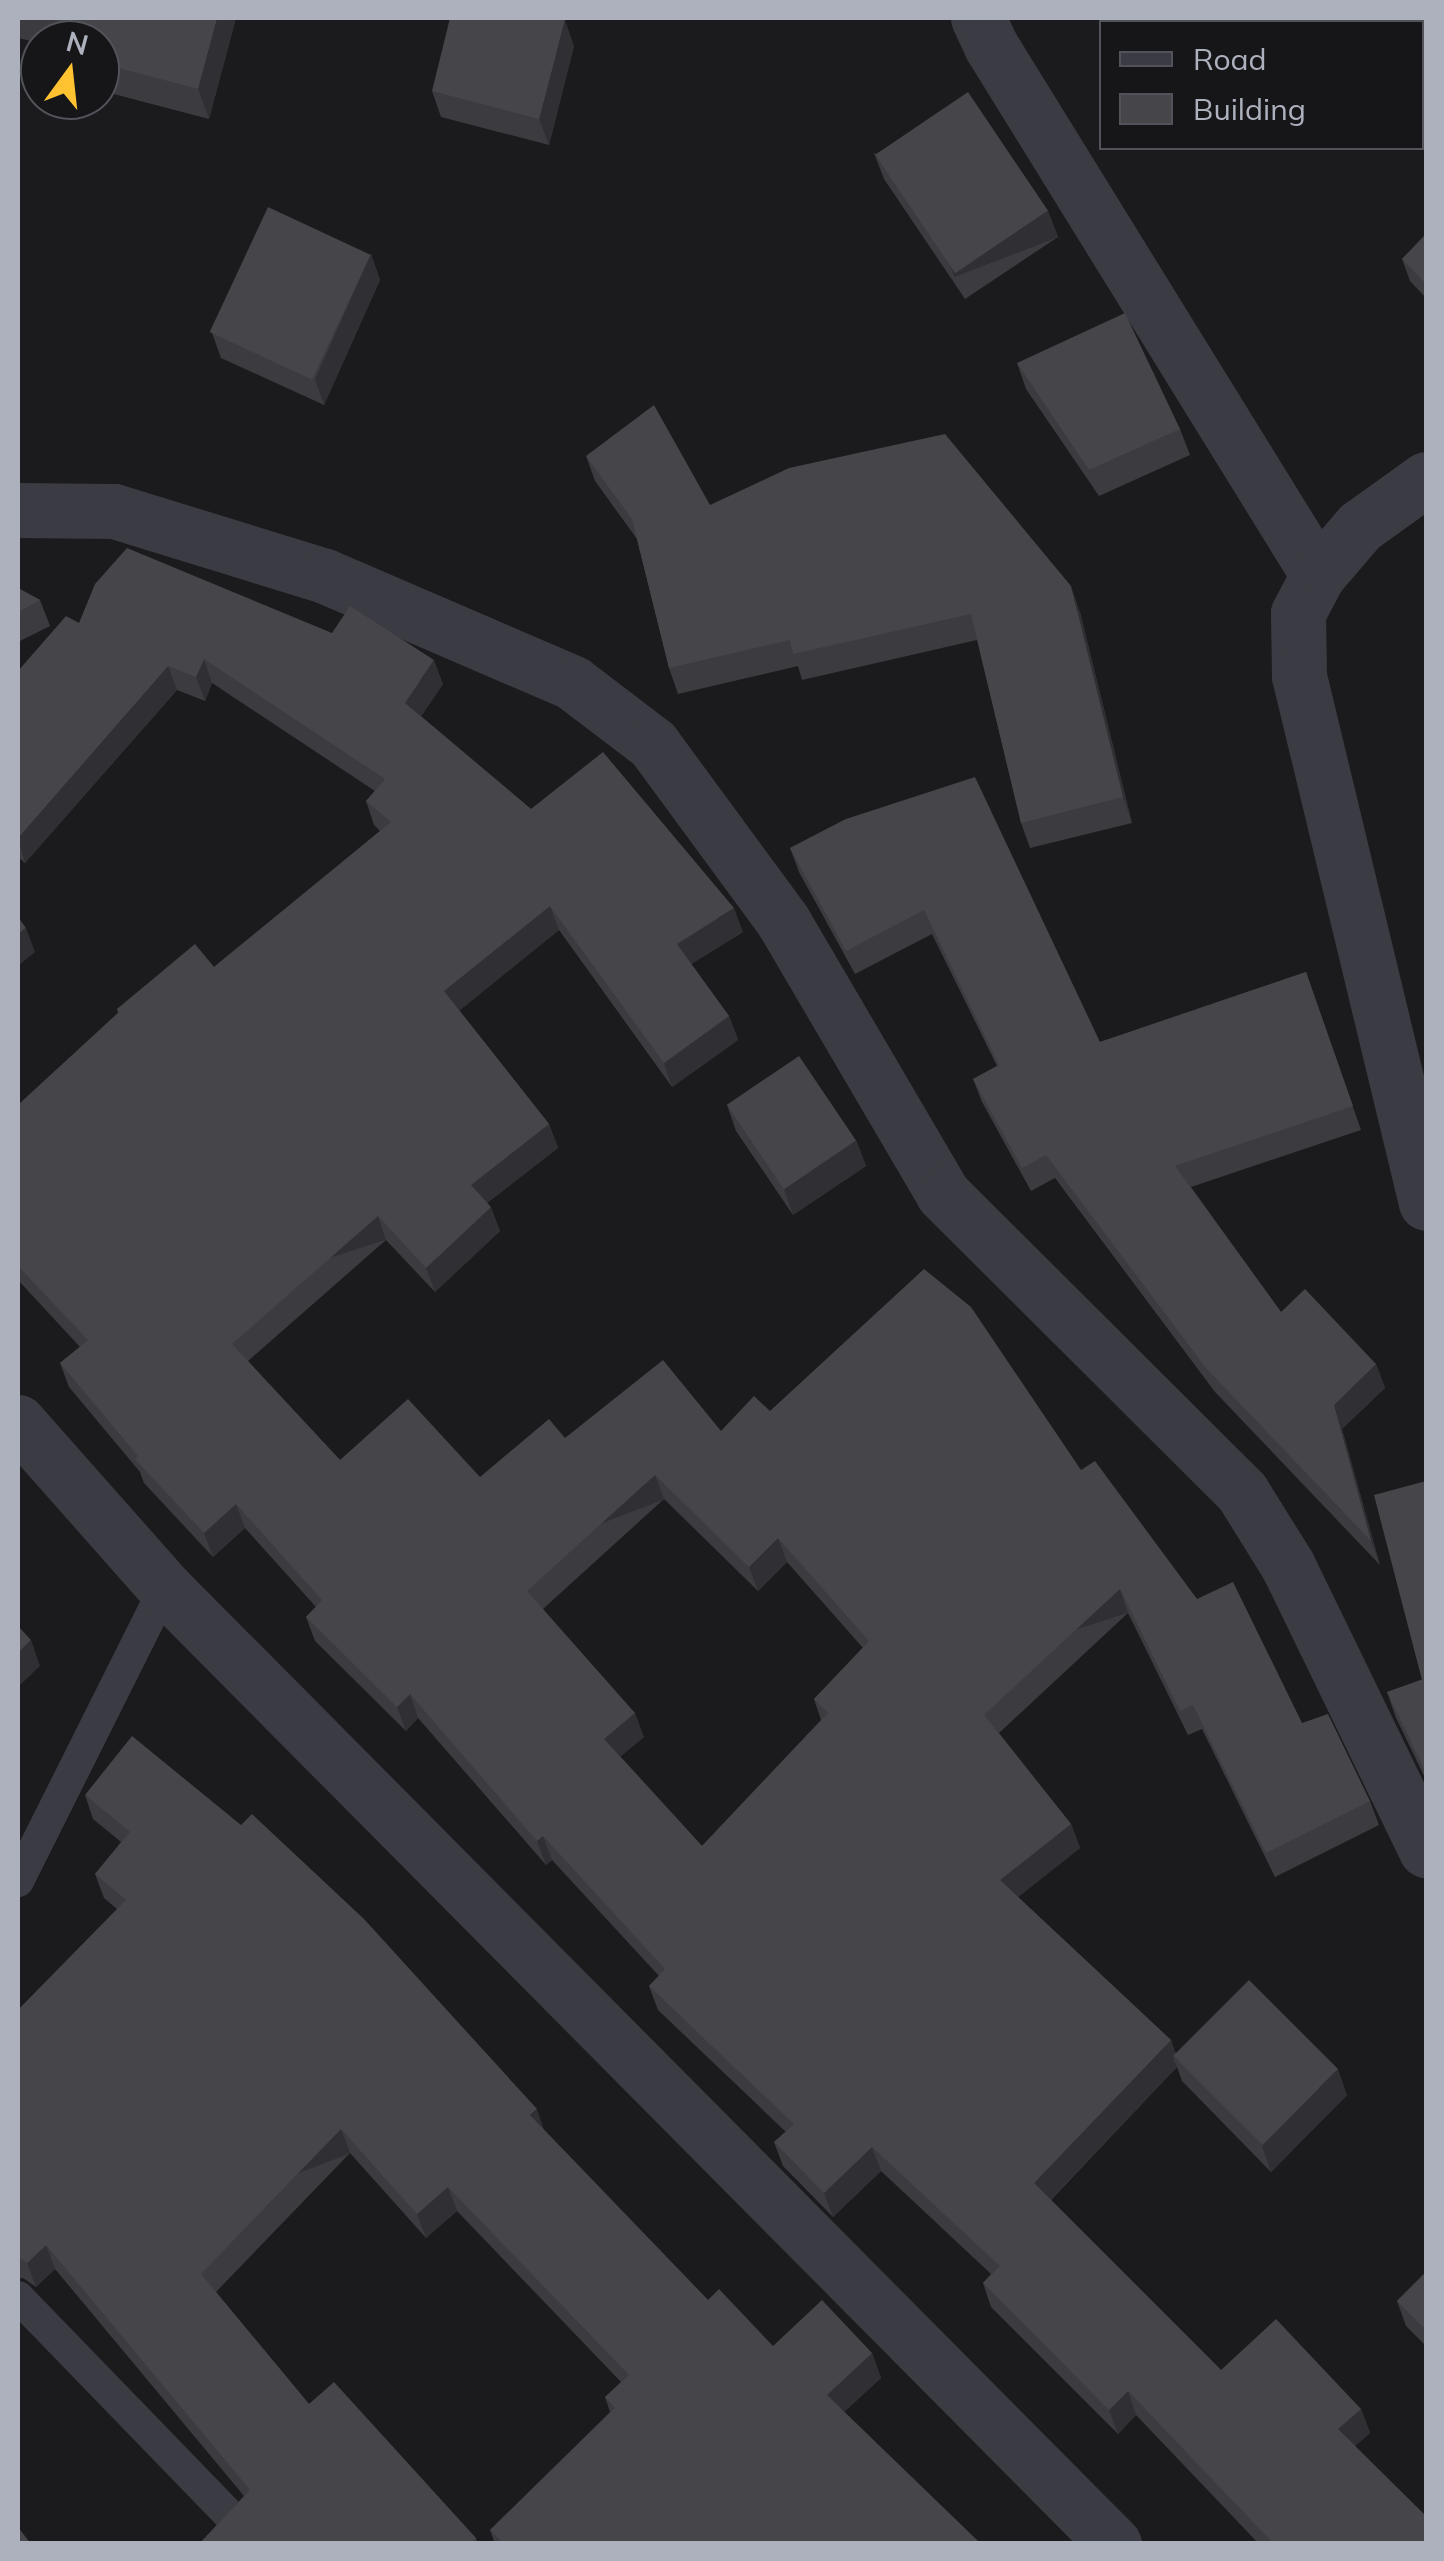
<!DOCTYPE html>
<html>
<head>
<meta charset="utf-8">
<style>
  body { margin:0 }
  #map { position:relative; width:1444px; height:2561px; overflow:hidden; background:#1b1a1d; font-family:Mulish,sans-serif }
  div>[style] { position:absolute }
  [style*='--x'] { left:calc(var(--x)*1px); top:calc(var(--y)*1px); width:calc(var(--w)*1px); rotate:calc(var(--a)*1deg) }
  .service>* { height:32px; margin:-16px; padding:0 16px; transform-origin:16px; border-radius:16px; background:#3b3c43 }
  .minor>* { height:55px; margin:-27.5px; padding:0 27.5px; transform-origin:27.5px; border-radius:27.5px; background:#3b3c43 }
  .wall>* { inset:0; background:#3b3b40 }
  .shaded-wall>* { inset:0; background:#303034; transform-origin:0 0 }
  .building>* { inset:0; background:#45454a; transform-origin:0 0 }
  span { translate:-50% -50%; white-space:nowrap; text-align:center; line-height:1.15; -webkit-text-stroke:8px #161518; paint-order:stroke }
  .frame { position:absolute; inset:0; border:20px solid #acb1bd; pointer-events:none }
  .legend { position:absolute; left:1099px; top:20px; width:325px; height:130px; box-sizing:border-box; background:#161518; border:2px solid #52535a; margin:0; padding:12px 18px; list-style:none; font-size:30px; color:#acb1bd }
  .legend li { display:flex; align-items:center; gap:20px; height:50px }
  .legend b { width:50px; border:2px solid #52535a }
  .north { position:absolute; left:20px; top:20px; width:100px; height:100px; box-sizing:border-box; background:#161518; border:2px solid #52535a; border-radius:50%; rotate:15deg; font-size:28px; font-weight:700; line-height:40px; text-align:center; color:#acb1bd }
  .north::after { content:''; display:block; margin:auto; width:35px; height:45px; background:#ffc231; clip-path:polygon(50% 0,100% 100%,50% 72%,0 100%) }
</style>
</head>
<body>
<div id="map">
  <div class="service">
    <i style="--x:18;--y:1881;--w:328;--a:-63.4"></i>
    <i style="--x:18;--y:2297;--w:305;--a:45.9"></i>
  </div>
  <div class="minor">
    <i style="--x:978;--y:18;--w:31;--a:65"></i>
    <i style="--x:991;--y:46;--w:622;--a:58.28"></i>
    <i style="--x:1426;--y:479;--w:81;--a:144.5"></i>
    <i style="--x:1360;--y:526;--w:65;--a:130.6"></i>
    <i style="--x:1318;--y:575;--w:43;--a:117.8"></i>
    <i style="--x:1298;--y:613;--w:63;--a:89.1"></i>
    <i style="--x:1299;--y:676;--w:542;--a:76.45"></i>
    <i style="--x:18;--y:510;--w:96;--a:0.6"></i>
    <i style="--x:114;--y:511;--w:221;--a:17.1"></i>
    <i style="--x:325;--y:576;--w:270;--a:23.3"></i>
    <i style="--x:573;--y:683;--w:101;--a:37.3"></i>
    <i style="--x:653;--y:744;--w:220;--a:53.7"></i>
    <i style="--x:783;--y:921;--w:316;--a:59.6"></i>
    <i style="--x:943;--y:1194;--w:422;--a:44.9"></i>
    <i style="--x:1242;--y:1492;--w:87;--a:58.1"></i>
    <i style="--x:1288;--y:1566;--w:316;--a:64.1"></i>
    <i style="--x:18;--y:1422;--w:222;--a:48.5"></i>
    <i style="--x:165;--y:1588;--w:1347;--a:45.21"></i>
  </div>
  <div class="wall">
    <i style="clip-path:polygon(18px 18px,236px 18px,209px 119px,106px 92px,100px 75px,100px 40px,40px 40px,40px 43px,18px 38px)"></i>
    <i style="clip-path:polygon(574px 46px,549px 145px,441px 117px,432px 91px)"></i>
    <i style="clip-path:polygon(874px 153px,1048px 211px,1058px 237px,965px 299px,884px 179px)"></i>
    <i style="clip-path:polygon(1426px 234px,1426px 298px,1410px 281px,1402px 259px)"></i>
    <i style="clip-path:polygon(371px 254px,380px 280px,324px 405px,221px 358px,212px 333px)"></i>
    <i style="clip-path:polygon(1017px 363px,1180px 429px,1190px 455px,1099px 496px,1026px 389px)"></i>
    <i style="clip-path:polygon(586px 456px,710px 505px,1080px 612px,1132px 823px,1030px 848px,1021px 823px,977px 640px,802px 680px,798px 666px,678px 694px,669px 668px,637px 539px,595px 481px)"></i>
    <i style="clip-path:polygon(18px 588px,40px 600px,50px 626px,18px 642px)"></i>
    <i style="clip-path:polygon(evenodd,79px 623px,443px 684px,421px 716px,531px 809px,743px 932px,691px 964px,729px 1016px,738px 1040px,672px 1087px,559px 930px,459px 1010px,549px 1124px,558px 1148px,487px 1203px,500px 1231px,435px 1292px,386px 1240px,248px 1361px,340px 1460px,480px 1477px,565px 1438px,721px 1431px,770px 1411px,1081px 1470px,1197px 1599px,1302px 1723px,1370px 1801px,1379px 1825px,1275px 1877px,1202px 1729px,1188px 1735px,1128px 1613px,999px 1733px,1071px 1824px,1080px 1848px,1018px 1897px,1171px 2040px,1175px 2052px,1347px 2095px,1271px 2172px,1182px 2081px,1177px 2067px,1051px 2200px,1221px 2370px,1361px 2409px,1370px 2433px,1355px 2446px,1426px 2544px,1259px 2544px,1136px 2415px,1118px 2434px,991px 2307px,983px 2283px,991px 2274px,881px 2171px,833px 2217px,783px 2166px,774px 2142px,786px 2132px,658px 2010px,649px 1986px,659px 1976px,552px 1860px,546px 1865px,418px 1718px,406px 1731px,315px 1641px,306px 1617px,316px 1607px,245px 1528px,213px 1557px,144px 1483px,140px 1472px,69px 1387px,60px 1363px,80px 1347px,18px 1280px,18px 1105px,118px 1013px,117px 1009px,214px 967px,380px 831px,374px 825px,366px 801px,375px 791px,212px 683px,205px 701px,177px 690px,25px 863px,18px 857px,18px 671px,79px 623px,664px 1499px,758px 1591px,787px 1562px,863px 1648px,814px 1699px,821px 1720px,702px 1846px,620px 1756px,644px 1737px,543px 1609px,664px 1499px)"></i>
    <i style="clip-path:polygon(846px 819px,1100px 1042px,1306px 972px,1361px 1130px,1191px 1187px,1281px 1312px,1376px 1364px,1385px 1388px,1342px 1429px,1380px 1565px,1215px 1392px,1055px 1178px,1031px 1191px,982px 1102px,973px 1079px,997px 1066px,932px 934px,855px 974px,799px 872px,790px 848px)"></i>
    <i style="clip-path:polygon(727px 1105px,856px 1140px,866px 1166px,793px 1215px,736px 1131px)"></i>
    <i style="clip-path:polygon(1426px 1481px,1426px 1780px,1396px 1718px,1387px 1692px,1422px 1680px)"></i>
    <i style="clip-path:polygon(85px 1795px,544px 2130px,708px 2300px,773px 2346px,872px 2353px,881px 2378px,844px 2412px,981px 2544px,495px 2544px,490px 2530px,610px 2412px,605px 2397px,621px 2382px,457px 2211px,426px 2238px,350px 2153px,216px 2292px,309px 2404px,476px 2538px,478px 2544px,199px 2544px,244px 2496px,55px 2269px,36px 2287px,23px 2278px,18px 2279px,18px 2010px,117px 1909px,104px 1898px,95px 1874px,121px 1842px,93px 1819px)"></i>
    <i style="clip-path:polygon(1426px 2272px,1426px 2346px,1406px 2326px,1397px 2301px)"></i>
  </div>
  <div class="shaded-wall">
    <i style="clip-path:polygon(217px 18px,236px 18px,209px 119px,198px 89px)"></i>
    <i style="clip-path:polygon(565px 20px,574px 46px,549px 145px,539px 119px)"></i>
    <i style="left:1048px;top:211px;width:28px;height:111px;rotate:69deg"></i>
    <i style="clip-path:polygon(371px 254px,380px 280px,324px 405px,315px 379px)"></i>
    <i style="clip-path:polygon(1071px 586px,1080px 612px,1132px 823px,1123px 797px)"></i>
    <i style="clip-path:polygon(204px 659px,212px 683px,205px 701px,196px 677px)"></i>
    <i style="clip-path:polygon(434px 660px,443px 684px,414px 727px,405px 703px)"></i>
    <i style="clip-path:polygon(168px 666px,177px 690px,25px 863px,18px 838px)"></i>
    <i style="clip-path:polygon(550px 906px,559px 930px,453px 1016px,444px 991px)"></i>
    <i style="clip-path:polygon(734px 908px,743px 932px,685px 968px,677px 944px)"></i>
    <i style="clip-path:polygon(26px 928px,35px 952px,18px 966px,18px 934px)"></i>
    <i style="clip-path:polygon(729px 1016px,738px 1040px,672px 1087px,664px 1063px)"></i>
    <i style="clip-path:polygon(549px 1124px,558px 1148px,479px 1209px,471px 1185px)"></i>
    <i style="clip-path:polygon(856px 1140px,866px 1166px,793px 1215px,784px 1189px)"></i>
    <i style="clip-path:polygon(491px 1207px,500px 1231px,435px 1292px,426px 1268px)"></i>
    <i style="left:378px;top:1216px;width:25px;height:194px;rotate:72deg"></i>
    <i style="clip-path:polygon(1376px 1364px,1385px 1388px,1342px 1429px,1380px 1565px,1371px 1541px,1334px 1405px)"></i>
    <i style="left:655px;top:1475px;width:26px;height:173px;rotate:69deg"></i>
    <i style="clip-path:polygon(236px 1504px,245px 1528px,213px 1557px,204px 1533px)"></i>
    <i style="clip-path:polygon(778px 1538px,787px 1562px,758px 1591px,749px 1567px)"></i>
    <i style="left:1120px;top:1589px;width:25px;height:185px;rotate:72deg"></i>
    <i style="clip-path:polygon(31px 1640px,40px 1666px,18px 1687px,18px 1653px)"></i>
    <i style="clip-path:polygon(410px 1694px,418px 1718px,406px 1731px,397px 1707px)"></i>
    <i style="clip-path:polygon(635px 1713px,644px 1737px,613px 1763px,604px 1739px)"></i>
    <i style="clip-path:polygon(1071px 1824px,1080px 1848px,1008px 1905px,1000px 1880px)"></i>
    <i style="clip-path:polygon(543px 1836px,552px 1860px,546px 1865px,537px 1841px)"></i>
    <i style="clip-path:polygon(1171px 2040px,1178px 2061px,1172px 2055px,1177px 2067px,1043px 2207px,1034px 2183px)"></i>
    <i style="clip-path:polygon(1338px 2069px,1347px 2095px,1271px 2172px,1262px 2146px)"></i>
    <i style="clip-path:polygon(537px 2109px,545px 2133px,530px 2115px)"></i>
    <i style="left:341px;top:2129px;width:26px;height:202px;rotate:69deg"></i>
    <i style="clip-path:polygon(872px 2147px,881px 2171px,833px 2217px,824px 2193px)"></i>
    <i style="clip-path:polygon(448px 2187px,457px 2211px,426px 2238px,417px 2214px)"></i>
    <i style="clip-path:polygon(46px 2245px,55px 2269px,36px 2287px,27px 2263px)"></i>
    <i style="clip-path:polygon(872px 2353px,881px 2378px,836px 2419px,827px 2395px)"></i>
    <i style="clip-path:polygon(1128px 2391px,1136px 2415px,1118px 2434px,1109px 2410px)"></i>
    <i style="clip-path:polygon(1361px 2409px,1370px 2433px,1347px 2453px,1338px 2429px)"></i>
  </div>
  <div class="building">
    <i style="clip-path:polygon(45px 18px,217px 18px,198px 89px,100px 63px,100px 44px,103px 32px)"></i>
    <i style="clip-path:polygon(450px 18px,556px 18px,565px 20px,539px 119px,432px 91px)"></i>
    <i style="left:968px;top:92px;width:143px;height:112px;rotate:56deg"></i>
    <i style="left:268px;top:207px;width:113px;height:138px;rotate:25deg"></i>
    <i style="clip-path:polygon(1426px 234px,1426px 284px,1402px 259px)"></i>
    <i style="clip-path:polygon(1125px 313px,1180px 429px,1089px 470px,1017px 363px)"></i>
    <i style="clip-path:polygon(654px 405px,710px 505px,789px 468px,945px 434px,1071px 586px,1123px 797px,1021px 823px,971px 614px,793px 654px,790px 640px,669px 668px,632px 519px,586px 456px)"></i>
    <i style="clip-path:polygon(evenodd,127px 548px,332px 633px,350px 606px,434px 660px,405px 703px,531px 809px,603px 752px,734px 908px,677px 944px,729px 1016px,664px 1063px,550px 906px,444px 991px,549px 1124px,471px 1185px,491px 1207px,426px 1268px,378px 1216px,232px 1344px,340px 1460px,408px 1399px,480px 1477px,549px 1419px,565px 1438px,663px 1360px,721px 1431px,754px 1396px,770px 1411px,924px 1269px,971px 1307px,1081px 1470px,1095px 1461px,1197px 1599px,1233px 1582px,1302px 1723px,1328px 1714px,1370px 1801px,1266px 1853px,1193px 1705px,1180px 1711px,1120px 1589px,984px 1715px,1071px 1824px,1000px 1880px,1171px 2040px,1034px 2183px,1221px 2370px,1276px 2319px,1361px 2409px,1338px 2429px,1426px 2516px,1426px 2544px,1274px 2544px,1128px 2391px,1109px 2410px,983px 2283px,1000px 2266px,872px 2147px,824px 2193px,774px 2142px,794px 2124px,649px 1986px,665px 1969px,543px 1836px,537px 1841px,410px 1694px,397px 1707px,306px 1617px,322px 1600px,236px 1504px,204px 1533px,135px 1459px,138px 1456px,60px 1363px,88px 1340px,18px 1266px,18px 1105px,119px 1012px,117px 1009px,195px 944px,214px 967px,391px 822px,366px 801px,385px 779px,204px 659px,196px 677px,168px 666px,18px 838px,18px 671px,66px 616px,79px 623px,95px 584px,127px 548px,655px 1475px,749px 1567px,778px 1538px,869px 1641px,814px 1699px,828px 1713px,702px 1846px,604px 1739px,635px 1713px,527px 1591px,655px 1475px)"></i>
    <i style="clip-path:polygon(18px 588px,40px 600px,18px 612px)"></i>
    <i style="clip-path:polygon(975px 777px,1100px 1042px,1306px 972px,1353px 1106px,1175px 1166px,1281px 1312px,1305px 1289px,1376px 1364px,1334px 1405px,1371px 1541px,1206px 1368px,1046px 1155px,1022px 1168px,973px 1079px,999px 1065px,924px 910px,846px 951px,790px 848px,846px 819px)"></i>
    <i style="clip-path:polygon(18px 917px,26px 928px,18px 934px)"></i>
    <i style="left:799px;top:1056px;width:102px;height:87px;rotate:56deg"></i>
    <i style="clip-path:polygon(1426px 1481px,1426px 1678px,1422px 1680px,1374px 1495px)"></i>
    <i style="clip-path:polygon(18px 1626px,31px 1640px,18px 1653px)"></i>
    <i style="clip-path:polygon(1426px 1678px,1426px 1773px,1387px 1692px)"></i>
    <i style="clip-path:polygon(132px 1736px,241px 1825px,252px 1814px,364px 1919px,537px 2109px,530px 2115px,708px 2300px,719px 2289px,773px 2346px,822px 2300px,872px 2353px,827px 2395px,981px 2544px,504px 2544px,490px 2530px,615px 2408px,605px 2397px,629px 2375px,448px 2187px,417px 2214px,341px 2129px,201px 2274px,309px 2404px,334px 2382px,476px 2538px,470px 2544px,199px 2544px,250px 2490px,46px 2245px,27px 2263px,18px 2256px,18px 2010px,126px 1900px,95px 1874px,130px 1832px,85px 1795px)"></i>
    <i style="left:1249px;top:1980px;width:126px;height:107px;rotate:45deg"></i>
    <i style="clip-path:polygon(1426px 2272px,1426px 2330px,1397px 2301px)"></i>
    <i style="clip-path:polygon(18px 2527px,31px 2544px,18px 2544px)"></i>
  </div>
  <div class="frame"></div>
  <ul class="legend">
  <li><b style="height:12px;background:#3b3c43"></b>Road</li>
  <li><b style="height:28px;background:#45454a"></b>Building</li>
  </ul>
  <div class="north">N</div>
</div>
</body>
</html>
